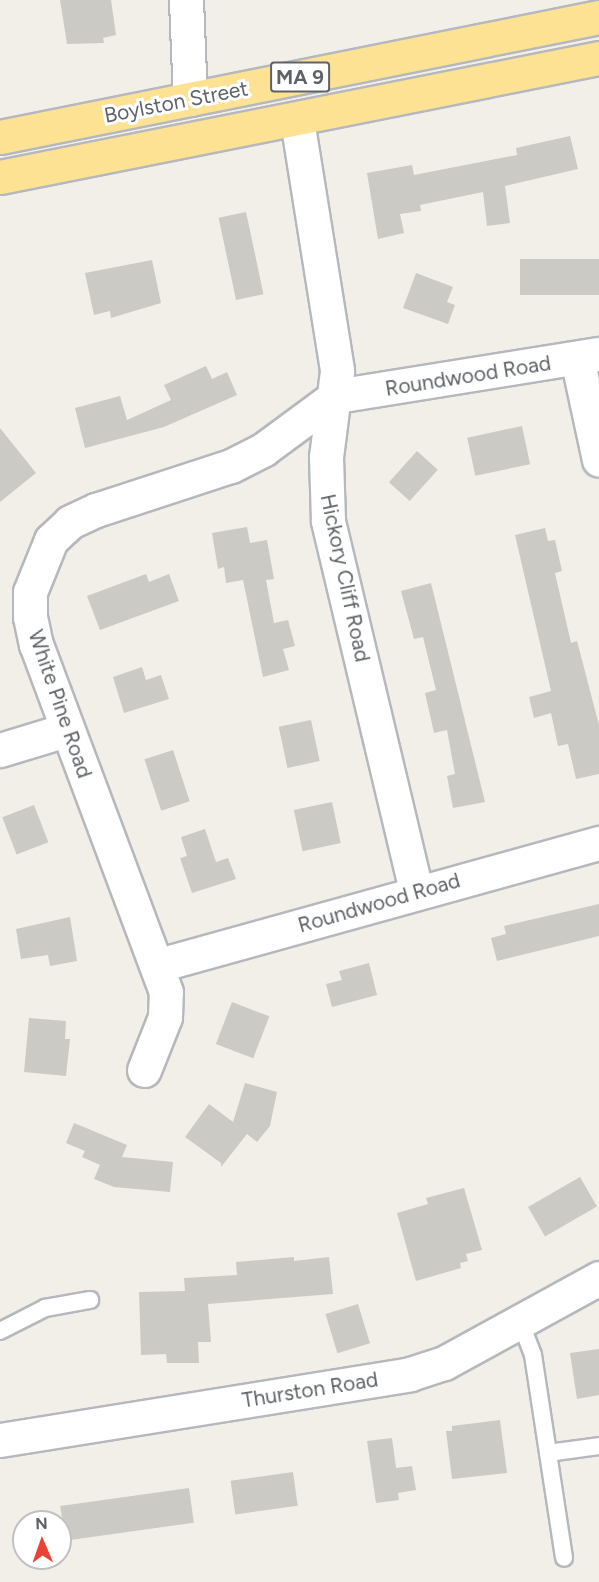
<!DOCTYPE html>
<html>
<head>
<meta charset="utf-8">
<style>
  body { margin:0 }
  #map { position:relative; width:599px; height:1582px; overflow:hidden; background:#f1efe8; font-family:Figtree,sans-serif }
  div>[style] { position:absolute }
  [style*='--x'] { left:calc(var(--x)*1px); top:calc(var(--y)*1px); width:calc(var(--w)*1px); rotate:calc(var(--a)*1deg) }
  .building>* { inset:0; background:#cccac5; transform-origin:0 0 }
  .roads { filter:drop-shadow(2px 0 #b5b8bc) drop-shadow(-2px 0 #b5b8bc) drop-shadow(0 2px #b5b8bc) drop-shadow(0 -2px #b5b8bc) }
  .lane>* { height:16px; margin:-8px; padding:0 8px; transform-origin:8px; border-radius:8px; background:#fff }
  .street>* { height:33px; margin:-16.5px; padding:0 16.5px; transform-origin:16.5px; border-radius:16.5px; background:#fff }
  .highway>* { height:33px; margin:-16.5px; padding:0 16.5px; transform-origin:16.5px; border-radius:16.5px; background:#fde293 }
  span { translate:-50% -50%; white-space:nowrap; text-align:center; line-height:1.15; -webkit-text-stroke:6px #fff; paint-order:stroke }
  .shield-label span { padding:2px 4px; background:#fff; border:2px solid; border-radius:4px; -webkit-text-stroke-width:0 }
  .shield-label { font-size:20px; color:#5f6368; font-weight:700 }
  .street-label { font-size:21px; color:#5f6368 }
  .north { position:absolute; left:12px; top:1510px; width:60px; height:60px; box-sizing:border-box; background:#fff; border:2px solid #bfc1c3; border-radius:50%; rotate:358deg; font-size:16px; font-weight:700; line-height:24px; text-align:center; color:#5f6368 }
  .north::after { content:''; display:block; margin:auto; width:21px; height:27px; background:#ea4335; clip-path:polygon(50% 0,100% 100%,50% 72%,0 100%) }
</style>
</head>
<body>
<div id="map">
  <div class="building">
    <i style="clip-path:polygon(60px 0,111px 0,116px 35px,103px 38px,104px 43px,67px 44px)"></i>
    <i style="clip-path:polygon(570px 136px,578px 169px,505px 186px,510px 223px,487px 226px,483px 192px,420px 205px,421px 211px,400px 214px,404px 233px,378px 239px,367px 173px,412px 165px,414px 175px,517px 155px,516px 148px)"></i>
    <i style="left:246px;top:212px;width:84px;height:28px;rotate:78deg"></i>
    <i style="left:599px;top:259px;width:36px;height:79px;rotate:90deg"></i>
    <i style="clip-path:polygon(152px 260px,161px 303px,111px 318px,110px 311px,94px 315px,85px 273px)"></i>
    <i style="clip-path:polygon(416px 273px,453px 287px,447px 302px,455px 305px,448px 324px,403px 308px)"></i>
    <i style="clip-path:polygon(206px 366px,212px 379px,227px 372px,237px 395px,164px 427px,85px 448px,75px 408px,120px 396px,127px 420px,171px 400px,164px 385px)"></i>
    <i style="left:522px;top:426px;width:39px;height:56px;rotate:78deg"></i>
    <i style="clip-path:polygon(0 428px,36px 473px,0 502px)"></i>
    <i style="left:417px;top:451px;width:28px;height:42px;rotate:42deg"></i>
    <i style="clip-path:polygon(247px 527px,250px 543px,267px 540px,274px 579px,266px 580px,274px 623px,288px 620px,295px 646px,283px 649px,289px 670px,263px 677px,243px 580px,226px 583px,224px 567px,218px 569px,212px 533px)"></i>
    <i style="clip-path:polygon(545px 528px,548px 541px,555px 540px,562px 571px,555px 573px,571px 643px,577px 641px,599px 725px,599px 774px,576px 779px,568px 744px,558px 746px,551px 713px,534px 718px,529px 697px,551px 691px,515px 535px)"></i>
    <i style="clip-path:polygon(146px 574px,149px 582px,169px 574px,179px 601px,100px 630px,87px 596px)"></i>
    <i style="clip-path:polygon(431px 583px,485px 802px,453px 808px,447px 776px,455px 774px,447px 730px,434px 733px,425px 693px,436px 690px,423px 637px,414px 639px,401px 591px)"></i>
    <i style="clip-path:polygon(142px 667px,146px 680px,161px 675px,169px 699px,124px 713px,113px 677px)"></i>
    <i style="left:311px;top:720px;width:42px;height:33px;rotate:78deg"></i>
    <i style="left:173px;top:750px;width:54px;height:30px;rotate:72deg"></i>
    <i style="left:332px;top:802px;width:42px;height:39px;rotate:78deg"></i>
    <i style="left:34px;top:805px;width:40px;height:34px;rotate:69deg"></i>
    <i style="clip-path:polygon(205px 829px,216px 862px,228px 858px,236px 879px,192px 893px,180px 858px,187px 856px,181px 837px)"></i>
    <i style="clip-path:polygon(599px 904px,599px 936px,497px 961px,491px 938px,506px 934px,504px 926px)"></i>
    <i style="clip-path:polygon(70px 917px,77px 961px,50px 966px,48px 955px,21px 959px,16px 929px)"></i>
    <i style="clip-path:polygon(369px 963px,377px 995px,332px 1007px,326px 984px,342px 980px,339px 971px)"></i>
    <i style="left:232px;top:1002px;width:40px;height:45px;rotate:21deg"></i>
    <i style="clip-path:polygon(29px 1018px,66px 1021px,65px 1039px,70px 1039px,66px 1076px,24px 1072px)"></i>
    <i style="clip-path:polygon(245px 1083px,277px 1092px,270px 1126px,257px 1142px,247px 1134px,221px 1167px,221px 1163px,185px 1137px,209px 1104px,233px 1122px)"></i>
    <i style="clip-path:polygon(74px 1123px,127px 1145px,122px 1157px,173px 1162px,170px 1192px,114px 1187px,94px 1179px,100px 1165px,82px 1157px,85px 1151px,66px 1143px)"></i>
    <i style="left:580px;top:1177px;width:34px;height:60px;rotate:60deg"></i>
    <i style="clip-path:polygon(464px 1188px,482px 1250px,466px 1254px,468px 1261px,460px 1263px,461px 1268px,416px 1281px,397px 1213px,428px 1204px,426px 1198px)"></i>
    <i style="clip-path:polygon(294px 1257px,294px 1261px,329px 1257px,333px 1294px,208px 1304px,211px 1342px,198px 1342px,199px 1363px,167px 1363px,166px 1354px,141px 1355px,139px 1292px,185px 1291px,184px 1278px,237px 1275px,236px 1262px)"></i>
    <i style="left:358px;top:1304px;width:41px;height:34px;rotate:73deg"></i>
    <i style="clip-path:polygon(599px 1349px,599px 1395px,577px 1399px,570px 1353px)"></i>
    <i style="clip-path:polygon(500px 1420px,507px 1473px,452px 1479px,446px 1431px,452px 1431px,452px 1426px)"></i>
    <i style="clip-path:polygon(392px 1438px,396px 1468px,412px 1466px,416px 1490px,398px 1493px,399px 1500px,376px 1503px,367px 1441px)"></i>
    <i style="left:293px;top:1472px;width:34px;height:63px;rotate:82deg"></i>
    <i style="left:189px;top:1488px;width:35px;height:130px;rotate:82deg"></i>
  </div>
  <div class="roads">
    <div class="lane">
      <i style="--x:520;--y:1321;--w:36;--a:69"></i>
      <i style="--x:533;--y:1355;--w:205;--a:81.3"></i>
      <i style="--x:0;--y:1331;--w:51;--a:-27.1"></i>
      <i style="--x:45;--y:1308;--w:46;--a:-10.1"></i>
      <i style="--x:548;--y:1453;--w:51;--a:-7.8"></i>
    </div>
    <div class="street">
      <i style="--x:186;--y:0;--w:99;--a:87.7"></i>
      <i style="--x:297;--y:120;--w:254;--a:80.9"></i>
      <i style="--x:337;--y:371;--w:87;--a:97.3"></i>
      <i style="--x:326;--y:457;--w:64;--a:88.2"></i>
      <i style="--x:328;--y:521;--w:380;--a:76.6"></i>
      <i style="--x:577;--y:358;--w:104;--a:77.8"></i>
      <i style="--x:0;--y:750;--w:69;--a:-16.9"></i>
      <i style="--x:159;--y:965;--w:457;--a:-15.5"></i>
      <i style="--x:144;--y:1070;--w:57;--a:-68.4"></i>
      <i style="--x:165;--y:1017;--w:25;--a:-88"></i>
      <i style="--x:166;--y:992;--w:371;--a:-110.5"></i>
      <i style="--x:36;--y:645;--w:29;--a:-102"></i>
      <i style="--x:30;--y:617;--w:25;--a:-90"></i>
      <i style="--x:30;--y:592;--w:56;--a:-68"></i>
      <i style="--x:51;--y:540;--w:26;--a:-43"></i>
      <i style="--x:70;--y:522;--w:29;--a:-25"></i>
      <i style="--x:96;--y:510;--w:142;--a:-18.1"></i>
      <i style="--x:231;--y:466;--w:37;--a:-27"></i>
      <i style="--x:264;--y:449;--w:89;--a:-36.4"></i>
      <i style="--x:336;--y:396;--w:266;--a:-9.1"></i>
      <i style="--x:0;--y:1440;--w:415;--a:-9.1"></i>
      <i style="--x:410;--y:1374;--w:36;--a:-18"></i>
      <i style="--x:444;--y:1363;--w:177;--a:-28.7"></i>
    </div>
    <div class="highway">
      <i style="--x:0;--y:137;--w:611;--a:-11.33"></i>
      <i style="--x:0;--y:177;--w:611;--a:-11.24"></i>
    </div>
  </div>
  <div class="shield-label">
    <span style="left:300px;top:77px">MA 9</span>
  </div>
  <div class="street-label">
    <span style="left:176px;top:102px;rotate:-11deg">Boylston Street</span>
    <span style="left:468px;top:376px;rotate:-9deg">Roundwood Road</span>
    <span style="left:345px;top:578px;rotate:78deg">Hickory Cliff Road</span>
    <span style="left:60px;top:704px;rotate:71deg">White Pine Road</span>
    <span style="left:379px;top:903px;rotate:-16deg">Roundwood Road</span>
    <span style="left:310px;top:1390px;rotate:-9deg">Thurston Road</span>
  </div>
  <div class="north">N</div>
</div>
</body>
</html>
